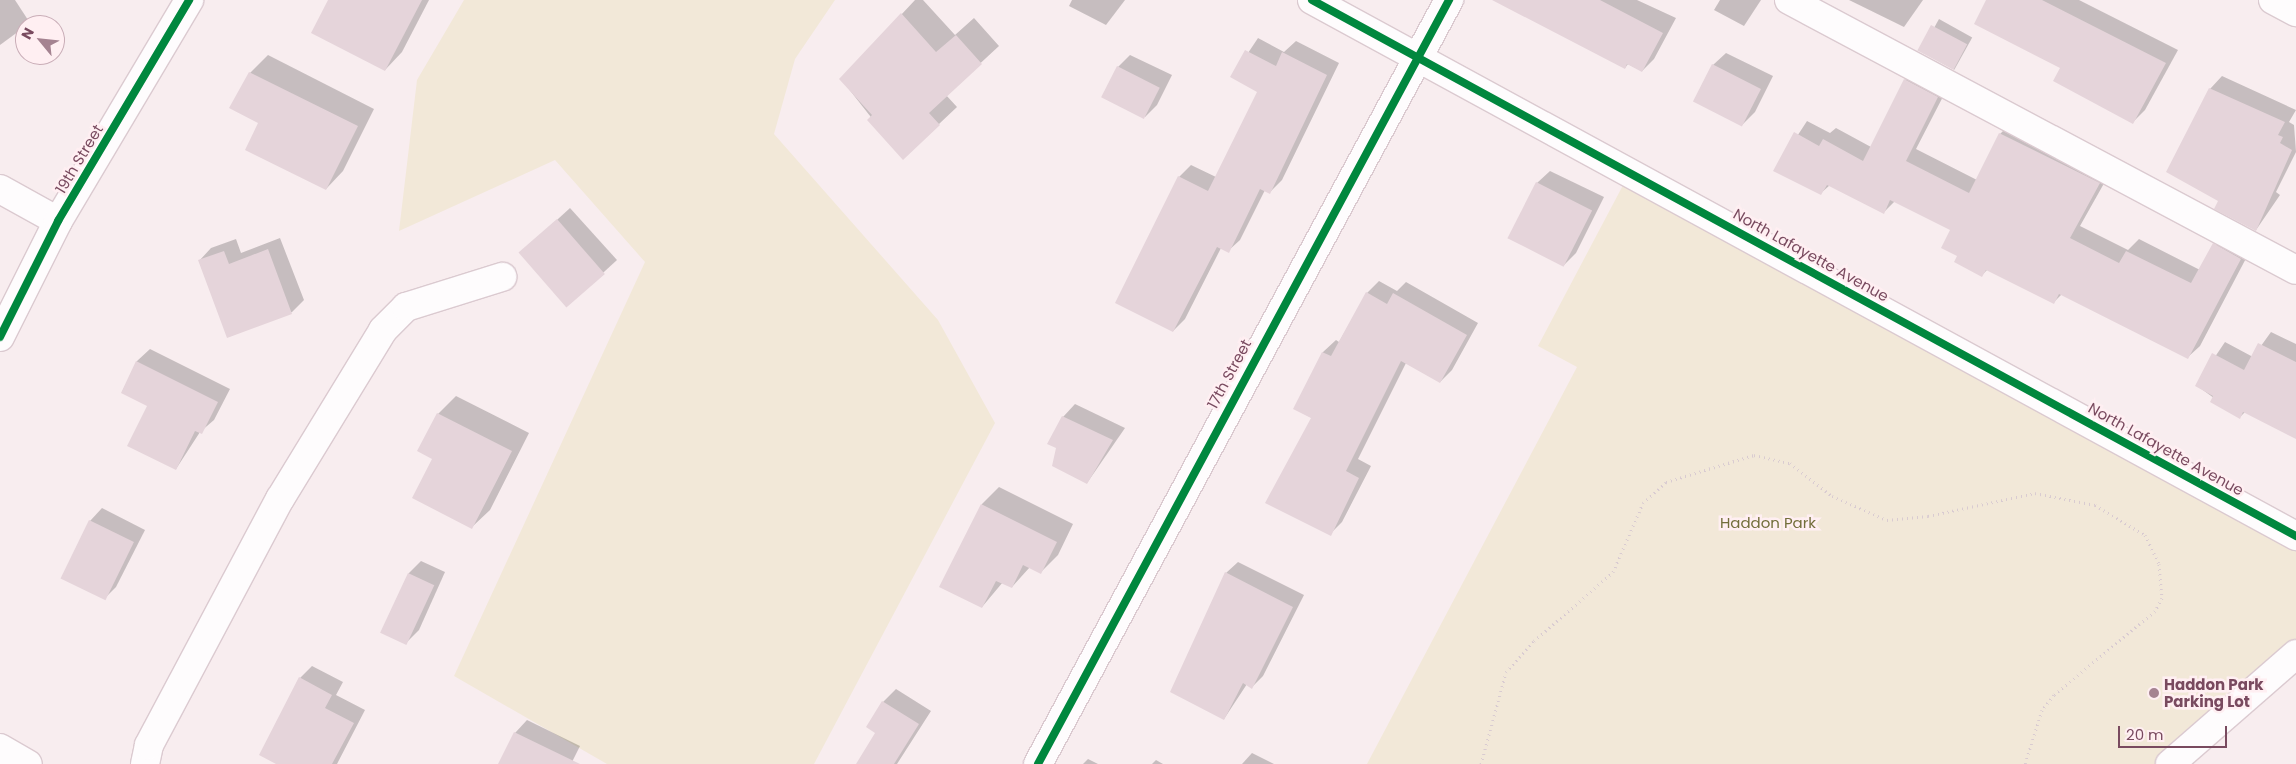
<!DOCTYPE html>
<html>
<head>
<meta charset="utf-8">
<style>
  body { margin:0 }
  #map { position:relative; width:2296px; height:764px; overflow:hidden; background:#f8edef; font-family:Poppins,sans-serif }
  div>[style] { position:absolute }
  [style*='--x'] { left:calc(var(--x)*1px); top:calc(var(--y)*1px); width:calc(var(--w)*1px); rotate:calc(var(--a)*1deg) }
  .green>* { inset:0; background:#f2e8d8 }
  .shadow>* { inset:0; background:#0003; transform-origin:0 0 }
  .building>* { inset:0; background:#e5d4da; transform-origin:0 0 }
  .path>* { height:3px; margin-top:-1.5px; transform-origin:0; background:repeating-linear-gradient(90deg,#d9cbd1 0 1px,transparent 0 5px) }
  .roads { filter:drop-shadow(1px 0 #dbcad0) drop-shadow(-1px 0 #dbcad0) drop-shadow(0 1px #dbcad0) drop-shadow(0 -1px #dbcad0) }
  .minor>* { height:28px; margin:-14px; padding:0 14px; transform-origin:14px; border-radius:14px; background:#fefcfd }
  .cycleway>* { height:8px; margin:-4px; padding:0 4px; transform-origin:4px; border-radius:4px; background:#00873e }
  .dots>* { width:14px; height:14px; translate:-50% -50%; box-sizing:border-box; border:2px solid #ffeff2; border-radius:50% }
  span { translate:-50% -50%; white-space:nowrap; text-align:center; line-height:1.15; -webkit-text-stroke:5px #ffeff2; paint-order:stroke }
  .street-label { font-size:15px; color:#794a5f }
  .park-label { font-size:15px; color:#736e3b }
  .poi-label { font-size:15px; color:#794a5f; font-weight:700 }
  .left { translate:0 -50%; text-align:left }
  .north { position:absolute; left:15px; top:15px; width:50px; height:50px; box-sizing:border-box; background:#ffeff2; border:1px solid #c9adb7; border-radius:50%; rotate:298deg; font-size:14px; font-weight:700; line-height:20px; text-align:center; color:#794a5f }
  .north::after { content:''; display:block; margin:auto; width:18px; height:22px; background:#a58391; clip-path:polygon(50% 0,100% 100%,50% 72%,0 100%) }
  .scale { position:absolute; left:2118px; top:726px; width:109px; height:22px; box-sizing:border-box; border:2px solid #794a5f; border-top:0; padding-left:6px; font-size:15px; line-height:18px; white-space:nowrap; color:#794a5f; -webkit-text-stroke:4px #ffeff2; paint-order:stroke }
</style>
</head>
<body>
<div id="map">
  <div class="green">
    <i style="clip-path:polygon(464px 0,835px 0,795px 59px,774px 134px,938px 320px,995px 423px,814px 764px,607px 764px,454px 676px,645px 262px,555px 160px,399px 231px,417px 80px)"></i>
    <i style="clip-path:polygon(1630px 172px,2296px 536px,2296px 654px,2170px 764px,1367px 764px,1577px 367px,1538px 346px)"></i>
  </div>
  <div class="shadow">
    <i style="clip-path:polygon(0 0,15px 0,30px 23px,0 45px)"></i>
    <i style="clip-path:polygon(328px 0,429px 0,402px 52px,385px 70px)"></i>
    <i style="clip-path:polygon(915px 0,923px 0,955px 35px,974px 18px,999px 46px,946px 95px,957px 107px,903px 158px,841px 79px)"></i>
    <i style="clip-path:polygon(1072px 0,1125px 0,1106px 25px,1069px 6px)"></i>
    <i style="clip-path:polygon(1526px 0,1637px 0,1676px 18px,1654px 59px,1642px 71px,1628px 64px,1625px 68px)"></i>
    <i style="clip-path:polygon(1720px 0,1761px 0,1744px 26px,1714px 10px)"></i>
    <i style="clip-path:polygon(1849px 0,1923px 0,1904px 27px)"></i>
    <i style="clip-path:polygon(1988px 0,2079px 0,2178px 50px,2145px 110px,2132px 123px)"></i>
    <i style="left:1939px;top:19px;width:38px;height:37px;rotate:29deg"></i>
    <i style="clip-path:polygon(1258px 38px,1284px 52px,1296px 41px,1339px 63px,1282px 180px,1270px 192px,1265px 190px,1240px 240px,1228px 251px,1221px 248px,1185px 319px,1173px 331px,1179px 177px,1191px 165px,1216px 177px,1259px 92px,1232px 77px)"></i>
    <i style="clip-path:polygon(1726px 53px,1773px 76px,1755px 112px,1742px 125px,1713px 65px)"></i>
    <i style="clip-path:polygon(268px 55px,374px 109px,343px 171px,326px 189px,260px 123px,250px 73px)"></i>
    <i style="clip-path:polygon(1130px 55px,1172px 75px,1157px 105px,1145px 117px,1118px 67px)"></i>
    <i style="clip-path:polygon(1917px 68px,1949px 85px,1916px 149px,1977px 180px,2000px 134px,2012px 122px,2111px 171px,2080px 226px,2128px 250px,2139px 239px,2200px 270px,2225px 232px,2252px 247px,2200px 346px,2188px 357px,2062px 294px,2054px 302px,1988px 269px,1982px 275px,1959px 255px,1952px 230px,1895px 201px,1884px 212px,1830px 185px,1821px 193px,1775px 170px,1807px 121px,1830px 133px,1836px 128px,1871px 147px,1905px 80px)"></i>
    <i style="clip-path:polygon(2222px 76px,2296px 110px,2289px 122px,2294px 125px,2296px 152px,2276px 192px,2280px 195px,2256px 230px,2220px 200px,2210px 89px)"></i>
    <i style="clip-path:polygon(1550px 171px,1604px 197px,1576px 253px,1564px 265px,1537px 183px)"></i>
    <i style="clip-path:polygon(570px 208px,617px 260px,568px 305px,534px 241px)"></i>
    <i style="clip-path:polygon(280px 238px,304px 300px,292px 312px,228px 337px,199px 261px,211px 248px,236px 239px,241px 253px)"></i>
    <i style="clip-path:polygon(1379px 281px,1397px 291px,1406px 282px,1478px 323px,1452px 370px,1440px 382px,1406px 363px,1358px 459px,1371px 466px,1342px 522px,1330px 534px,1312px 418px,1295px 409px,1323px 352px,1336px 340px,1339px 342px,1367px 293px)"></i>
    <i style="clip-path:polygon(2271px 332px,2296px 344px,2296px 435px,2245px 412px,2240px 417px,2196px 385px,2225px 342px,2253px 357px)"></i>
    <i style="clip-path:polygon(150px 349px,230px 389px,214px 420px,200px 432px,176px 469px,149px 405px,122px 392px,137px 361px)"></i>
    <i style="clip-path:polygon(456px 396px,529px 433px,490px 510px,472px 527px,434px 458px,419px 451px,438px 414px)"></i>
    <i style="clip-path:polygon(1075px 404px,1125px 428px,1087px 483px,1063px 417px)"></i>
    <i style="clip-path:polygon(999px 487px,1073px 524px,1058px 555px,1041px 572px,1030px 567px,1012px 587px,1003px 582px,982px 607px,982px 504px)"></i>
    <i style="clip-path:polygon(102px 508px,145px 530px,116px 587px,104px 599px,90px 521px)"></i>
    <i style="clip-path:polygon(421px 561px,445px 572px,419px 630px,406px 643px,382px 632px,409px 573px)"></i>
    <i style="clip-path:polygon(1238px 562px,1304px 595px,1263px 676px,1252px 687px,1247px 684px,1224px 719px,1226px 573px)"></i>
    <i style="clip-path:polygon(312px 666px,343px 682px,336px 695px,365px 710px,337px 764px,279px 764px,300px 678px)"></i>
    <i style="clip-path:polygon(896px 689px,931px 711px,897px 764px,857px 764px,877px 733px,883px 702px)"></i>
    <i style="clip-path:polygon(527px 720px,580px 746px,571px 764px,505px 764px,515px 733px)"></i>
    <i style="clip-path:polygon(1252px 753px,1274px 764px,1242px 764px)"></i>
    <i style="clip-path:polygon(1088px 759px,1098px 764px,1083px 764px)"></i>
    <i style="clip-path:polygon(1156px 760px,1163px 764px,1152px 764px)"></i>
  </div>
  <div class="building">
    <i style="clip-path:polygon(328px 0,422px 0,385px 71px,311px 33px)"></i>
    <i style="clip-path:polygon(1492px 0,1600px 0,1663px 33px,1642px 72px,1627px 64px,1625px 69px)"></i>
    <i style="clip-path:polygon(1986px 0,2042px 0,2166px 63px,2133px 124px,2053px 81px,2060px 68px,1974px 24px)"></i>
    <i style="clip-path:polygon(901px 13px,936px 52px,956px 35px,982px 64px,929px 113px,940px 125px,903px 160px,867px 120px,872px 115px,839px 79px)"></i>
    <i style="left:1931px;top:25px;width:41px;height:29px;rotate:28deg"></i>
    <i style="clip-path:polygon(1245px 50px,1276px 66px,1282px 52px,1327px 75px,1270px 194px,1260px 189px,1229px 253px,1217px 247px,1173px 332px,1115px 303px,1178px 176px,1208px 191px,1257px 92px,1230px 77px)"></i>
    <i style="left:1712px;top:64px;width:55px;height:42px;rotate:27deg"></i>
    <i style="left:1117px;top:66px;width:48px;height:35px;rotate:27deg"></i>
    <i style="clip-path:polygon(249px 72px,358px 126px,326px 190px,245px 150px,258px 123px,229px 108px)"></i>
    <i style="clip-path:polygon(1904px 79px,1938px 97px,1906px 161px,1969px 193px,1999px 133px,2100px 183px,2070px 238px,2119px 263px,2126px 251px,2191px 283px,2213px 243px,2241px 259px,2188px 359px,2059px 294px,2054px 304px,1986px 270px,1982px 277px,1954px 262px,1957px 256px,1941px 248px,1950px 230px,1890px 200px,1884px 214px,1827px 185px,1821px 195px,1773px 171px,1794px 132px,1819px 146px,1823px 139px,1863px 161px)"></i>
    <i style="clip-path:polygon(2209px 88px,2285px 122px,2278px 135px,2283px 137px,2280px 143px,2292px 150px,2256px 231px,2214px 209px,2218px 201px,2166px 172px)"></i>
    <i style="left:1536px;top:182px;width:63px;height:63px;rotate:27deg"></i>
    <i style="left:557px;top:219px;width:73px;height:51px;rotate:49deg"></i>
    <i style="clip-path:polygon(268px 249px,292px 314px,227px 338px,198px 260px,224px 251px,229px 264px)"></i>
    <i style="clip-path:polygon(1366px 292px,1387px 304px,1393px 293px,1467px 335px,1440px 383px,1401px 361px,1346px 471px,1359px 478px,1331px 536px,1265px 503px,1311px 418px,1293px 409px,1322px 352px,1331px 356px)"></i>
    <i style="clip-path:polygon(2258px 343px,2296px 362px,2296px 439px,2243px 412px,2240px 419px,2210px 402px,2213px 396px,2195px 386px,2212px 353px,2244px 370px)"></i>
    <i style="clip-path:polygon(136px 361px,218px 402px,202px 434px,195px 431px,176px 470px,127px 446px,147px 406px,121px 393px)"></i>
    <i style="clip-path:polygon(437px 413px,512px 451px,472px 529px,412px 498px,432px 459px,417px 451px)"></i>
    <i style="clip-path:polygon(1062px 416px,1113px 440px,1087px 484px,1052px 466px,1056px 448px,1047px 444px)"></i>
    <i style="clip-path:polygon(981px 504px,1057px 542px,1041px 574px,1023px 565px,1012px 588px,996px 581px,982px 608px,939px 587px)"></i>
    <i style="left:89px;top:520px;width:50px;height:65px;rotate:26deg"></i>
    <i style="clip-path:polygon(1225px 572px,1293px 607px,1252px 689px,1243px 683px,1224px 720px,1170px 692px)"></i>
    <i style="left:408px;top:573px;width:29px;height:66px;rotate:25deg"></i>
    <i style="clip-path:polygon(299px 677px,332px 695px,325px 708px,354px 723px,332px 764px,276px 764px,259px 755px)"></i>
    <i style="clip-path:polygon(882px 701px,919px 724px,894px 764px,856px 764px,875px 733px,866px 727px)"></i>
    <i style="clip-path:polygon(514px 732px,580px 764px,498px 764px)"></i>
  </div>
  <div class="path">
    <i style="--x:1481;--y:764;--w:95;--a:-74.8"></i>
    <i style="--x:1506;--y:672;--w:42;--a:-47.9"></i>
    <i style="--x:1534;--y:641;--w:105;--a:-41.1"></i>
    <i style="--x:1613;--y:572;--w:75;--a:-66.5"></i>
    <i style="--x:1643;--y:503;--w:31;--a:-42"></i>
    <i style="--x:1666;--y:482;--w:92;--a:-17.1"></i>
    <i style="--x:1754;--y:455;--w:37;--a:13"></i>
    <i style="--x:1790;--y:463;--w:53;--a:38.2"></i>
    <i style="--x:1832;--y:496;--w:60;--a:23.6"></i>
    <i style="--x:1887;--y:520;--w:41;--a:-5.6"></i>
    <i style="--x:1928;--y:516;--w:109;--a:-12.1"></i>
    <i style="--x:2035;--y:493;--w:61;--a:11.3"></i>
    <i style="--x:2095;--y:505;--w:58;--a:31"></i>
    <i style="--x:2145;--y:535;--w:32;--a:64"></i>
    <i style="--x:2159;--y:564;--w:34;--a:85"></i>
    <i style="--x:2162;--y:598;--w:15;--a:118"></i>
    <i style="--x:2155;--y:611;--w:131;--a:140.3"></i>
    <i style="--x:2054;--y:695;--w:19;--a:129"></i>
    <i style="--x:2042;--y:710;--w:57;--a:107.5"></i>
  </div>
  <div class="roads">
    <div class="minor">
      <i style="--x:1312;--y:0;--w:1121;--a:28.58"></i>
      <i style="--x:1789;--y:0;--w:574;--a:28.04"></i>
      <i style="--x:2273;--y:0;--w:26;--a:28"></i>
      <i style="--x:0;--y:189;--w:66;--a:28.9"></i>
      <i style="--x:0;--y:337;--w:130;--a:-63.4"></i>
      <i style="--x:58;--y:221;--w:257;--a:-59.3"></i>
      <i style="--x:0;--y:748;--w:32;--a:30"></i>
      <i style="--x:145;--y:764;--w:19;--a:-78"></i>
      <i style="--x:149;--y:745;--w:279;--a:-62"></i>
      <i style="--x:280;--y:499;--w:198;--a:-58.6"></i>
      <i style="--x:383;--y:330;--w:33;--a:-45"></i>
      <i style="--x:406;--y:307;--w:101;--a:-17.4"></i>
      <i style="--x:1038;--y:764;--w:868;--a:-61.72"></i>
      <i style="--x:2170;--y:764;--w:167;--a:-41.1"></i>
    </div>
  </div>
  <div class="cycleway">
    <i style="--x:1312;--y:0;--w:1121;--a:28.58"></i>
    <i style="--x:0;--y:337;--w:130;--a:-63.4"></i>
    <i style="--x:58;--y:221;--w:257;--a:-59.3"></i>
    <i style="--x:1038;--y:764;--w:868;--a:-61.72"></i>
  </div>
  <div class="dots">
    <i style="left:2154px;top:693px;background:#a58391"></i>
  </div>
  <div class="street-label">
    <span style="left:79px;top:159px;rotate:-59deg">19th Street</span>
    <span style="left:1811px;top:255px;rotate:29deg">North Lafayette Avenue</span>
    <span style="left:1229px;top:374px;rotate:-62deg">17th Street</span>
    <span style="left:2166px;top:449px;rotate:29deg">North Lafayette Avenue</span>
  </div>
  <div class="park-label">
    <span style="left:1768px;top:523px">Haddon Park</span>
  </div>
  <div class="poi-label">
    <span class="left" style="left:2164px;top:693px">Haddon Park<br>Parking Lot</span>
  </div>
  <div class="north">N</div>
  <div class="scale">20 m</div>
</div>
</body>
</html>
